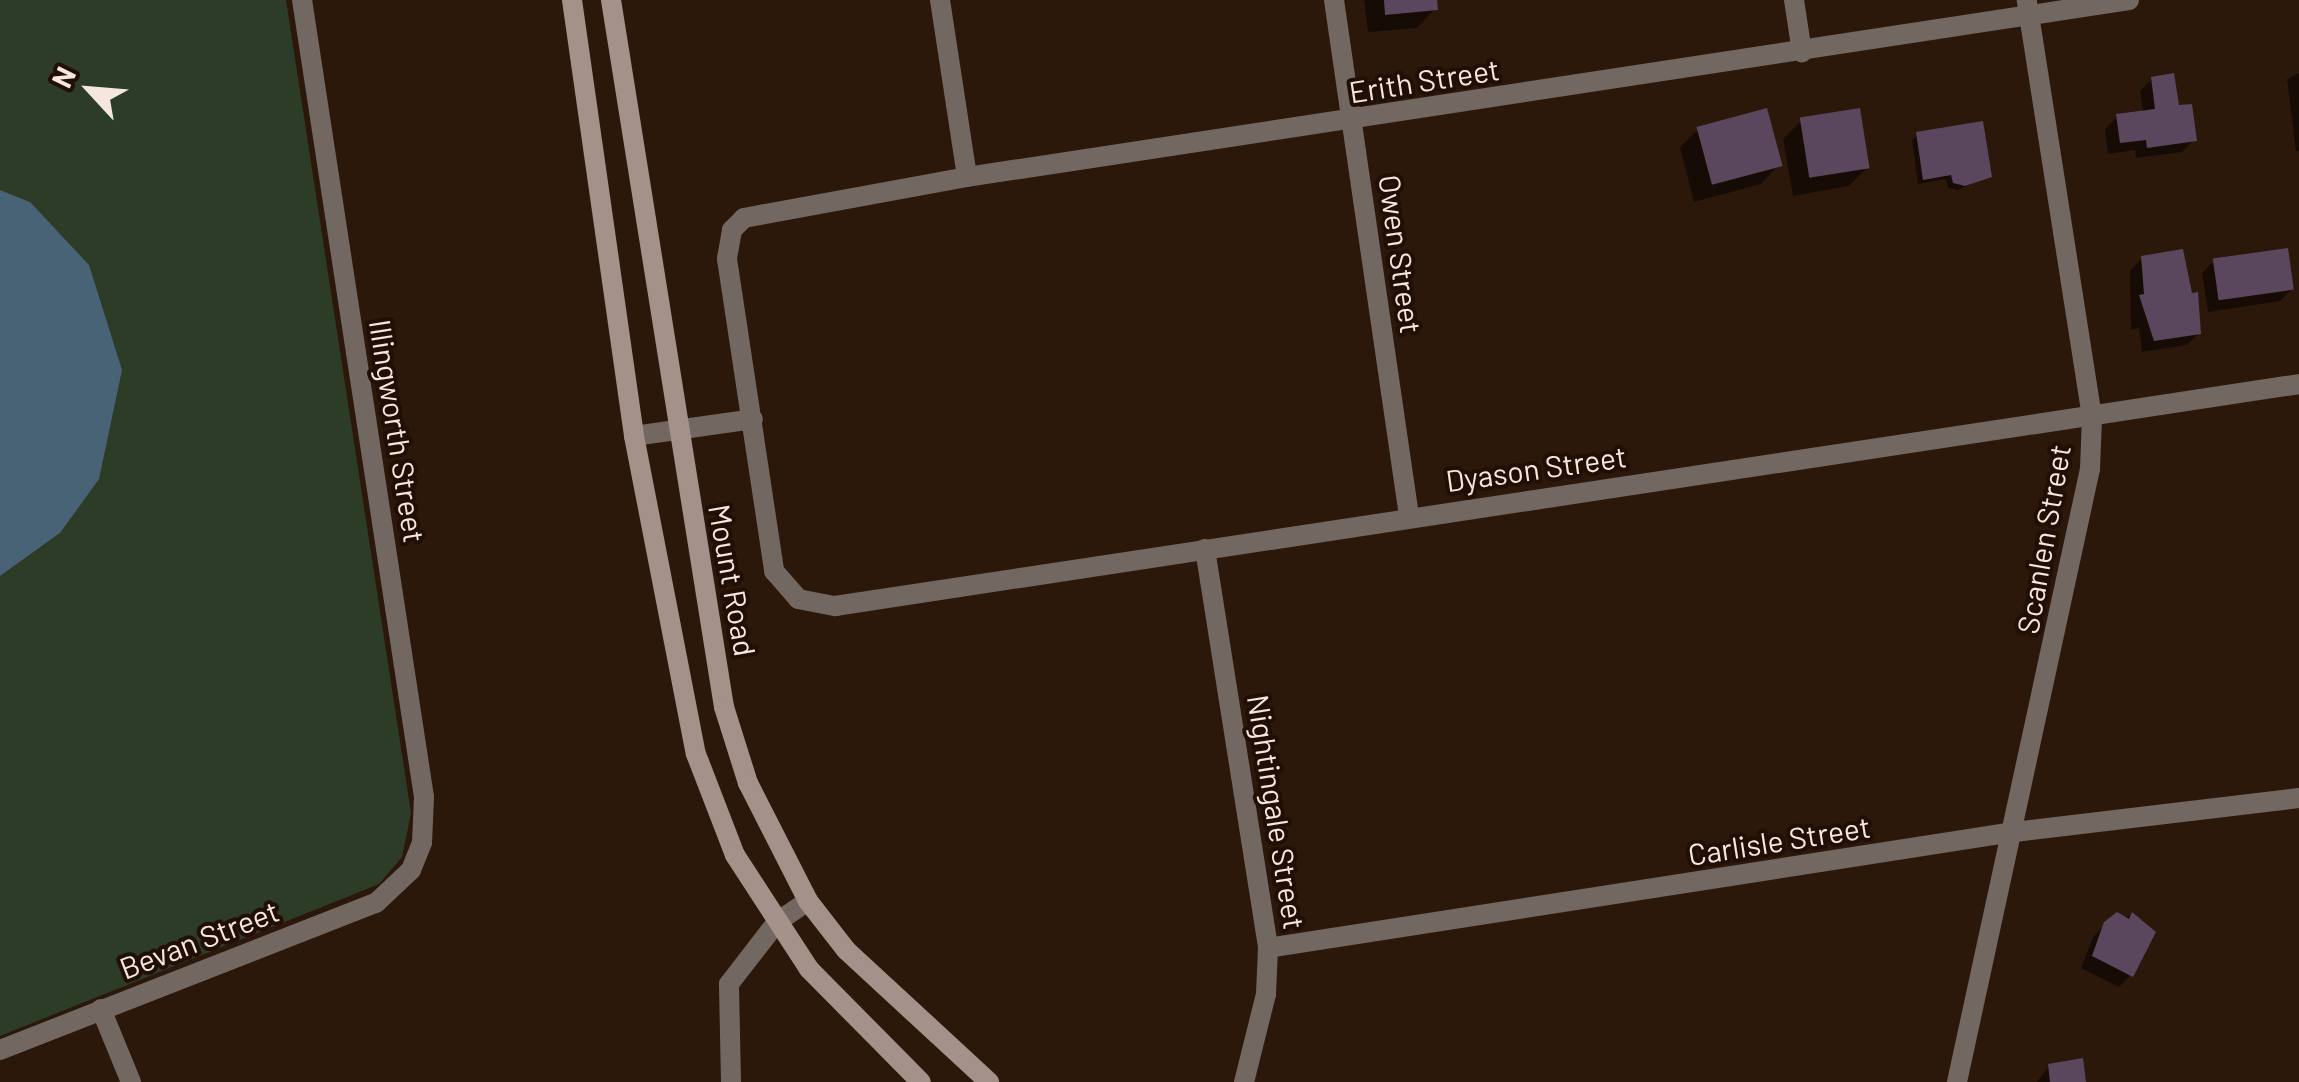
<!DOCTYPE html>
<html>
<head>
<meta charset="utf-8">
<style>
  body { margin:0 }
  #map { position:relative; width:2299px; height:1082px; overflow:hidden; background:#2b180b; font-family:Barlow,sans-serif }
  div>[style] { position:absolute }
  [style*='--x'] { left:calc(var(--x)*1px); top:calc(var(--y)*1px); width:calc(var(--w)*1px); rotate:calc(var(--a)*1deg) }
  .green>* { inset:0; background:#2d3c26 }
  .water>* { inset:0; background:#496376 }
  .shadow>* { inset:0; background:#0007 }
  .building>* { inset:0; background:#5a475e; transform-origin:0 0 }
  .minor>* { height:20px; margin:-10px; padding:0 10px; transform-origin:10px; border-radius:10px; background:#736762 }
  .secondary>* { height:20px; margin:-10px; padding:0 10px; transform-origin:10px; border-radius:10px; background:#a49189 }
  span { translate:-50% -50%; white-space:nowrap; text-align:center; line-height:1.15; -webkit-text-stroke:8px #210e04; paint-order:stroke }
  .street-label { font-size:30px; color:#f5e7df }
  .north { position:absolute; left:40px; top:40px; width:100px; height:100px; -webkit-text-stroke:8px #210e04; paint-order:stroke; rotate:296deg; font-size:28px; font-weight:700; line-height:40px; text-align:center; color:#f5e7df }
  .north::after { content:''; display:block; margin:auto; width:35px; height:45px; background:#f5e7df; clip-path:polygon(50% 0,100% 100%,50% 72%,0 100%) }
</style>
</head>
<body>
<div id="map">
  <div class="green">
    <i style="clip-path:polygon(0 0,286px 0,411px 813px,402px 857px,379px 884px,0 1036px,0 576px,60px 533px,30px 202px,0 190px)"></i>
  </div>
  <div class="water">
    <i style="clip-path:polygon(0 190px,30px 202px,89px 265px,122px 370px,99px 479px,60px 533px,0 576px)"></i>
  </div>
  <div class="shadow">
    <i style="clip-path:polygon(1364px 0,1434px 0,1435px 9px,1417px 28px,1368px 32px)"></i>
    <i style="clip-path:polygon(2299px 73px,2299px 151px,2296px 152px,2287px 79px)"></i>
    <i style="clip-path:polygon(2152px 79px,2194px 140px,2182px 152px,2136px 158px,2135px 150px,2108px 154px,2105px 129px,2117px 117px,2143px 113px,2140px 91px)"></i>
    <i style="clip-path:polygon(1801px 121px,1868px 167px,1849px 186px,1793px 196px,1783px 139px)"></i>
    <i style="clip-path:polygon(1699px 129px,1779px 165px,1761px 184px,1694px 202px,1680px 147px)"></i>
    <i style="clip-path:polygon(1918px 135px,1989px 176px,1958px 190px,1948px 188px,1946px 179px,1918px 184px,1912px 140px)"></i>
    <i style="clip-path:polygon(2142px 258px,2199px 333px,2187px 345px,2142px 352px,2139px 328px,2131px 330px,2130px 271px)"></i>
    <i style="clip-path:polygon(2214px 261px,2292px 289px,2280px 301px,2208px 312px,2202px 273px)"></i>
    <i style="clip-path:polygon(2132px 915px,2131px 975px,2119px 987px,2081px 968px,2093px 937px,2106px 924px)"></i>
    <i style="clip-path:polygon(2049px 1066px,2084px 1082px,2037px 1082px)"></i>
  </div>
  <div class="building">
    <i style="clip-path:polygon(1384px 0,1437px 0,1438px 10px,1385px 15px)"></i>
    <i style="clip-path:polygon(2174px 73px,2179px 105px,2192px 104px,2197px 141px,2147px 148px,2146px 140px,2120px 143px,2116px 114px,2155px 109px,2151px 77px)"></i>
    <i style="left:1767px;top:108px;width:60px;height:73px;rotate:75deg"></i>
    <i style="left:1860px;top:108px;width:61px;height:61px;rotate:81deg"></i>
    <i style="clip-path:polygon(1983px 121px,1992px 177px,1965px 186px,1953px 183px,1951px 175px,1923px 180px,1916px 132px)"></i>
    <i style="left:2288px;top:248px;width:42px;height:76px;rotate:82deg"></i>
    <i style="clip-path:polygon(2183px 249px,2192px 293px,2198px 292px,2201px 334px,2154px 341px,2139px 295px,2144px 294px,2141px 256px)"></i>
    <i style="clip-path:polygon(2117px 912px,2129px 919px,2132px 912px,2156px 932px,2133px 977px,2092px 956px,2104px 922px)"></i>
    <i style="clip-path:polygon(2083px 1058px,2086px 1082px,2050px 1082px,2048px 1064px)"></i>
  </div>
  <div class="minor">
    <i style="--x:940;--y:0;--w:179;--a:81.3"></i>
    <i style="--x:1334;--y:0;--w:521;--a:81.73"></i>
    <i style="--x:1794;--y:0;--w:53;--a:81.3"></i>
    <i style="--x:2129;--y:0;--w:1175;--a:171.34"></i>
    <i style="--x:967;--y:177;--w:227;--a:169.6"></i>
    <i style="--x:744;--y:218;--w:17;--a:135"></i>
    <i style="--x:732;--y:230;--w:29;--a:100"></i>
    <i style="--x:727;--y:259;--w:316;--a:81.4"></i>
    <i style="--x:774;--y:571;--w:37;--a:49"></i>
    <i style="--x:798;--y:599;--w:38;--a:11"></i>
    <i style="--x:835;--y:606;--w:1481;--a:-8.62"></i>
    <i style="--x:634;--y:436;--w:120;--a:-8.1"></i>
    <i style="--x:1205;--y:549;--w:404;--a:81"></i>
    <i style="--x:1268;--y:948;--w:46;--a:92.5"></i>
    <i style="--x:1266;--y:994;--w:91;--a:104"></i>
    <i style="--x:1268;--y:948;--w:755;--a:-8.84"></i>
    <i style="--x:2014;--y:832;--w:287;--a:-6.8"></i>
    <i style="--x:101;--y:1009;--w:79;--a:67.7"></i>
    <i style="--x:0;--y:1050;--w:404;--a:-21.4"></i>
    <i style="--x:376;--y:903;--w:48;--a:-43.3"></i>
    <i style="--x:411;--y:870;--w:29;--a:-68"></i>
    <i style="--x:422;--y:843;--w:46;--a:-87.5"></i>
    <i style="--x:424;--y:797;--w:806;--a:-98.7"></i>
    <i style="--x:731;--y:1082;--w:98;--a:-91.2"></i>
    <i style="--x:729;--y:984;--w:78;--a:-52.3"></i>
    <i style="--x:777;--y:922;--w:37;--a:-34"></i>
    <i style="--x:1957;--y:1082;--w:627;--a:-77.76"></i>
    <i style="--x:2090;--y:469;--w:52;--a:-87.8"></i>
    <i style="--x:2092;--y:417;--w:422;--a:-98.9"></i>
  </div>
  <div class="secondary">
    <i style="--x:572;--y:0;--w:440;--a:81.9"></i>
    <i style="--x:634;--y:436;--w:324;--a:79"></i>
    <i style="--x:696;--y:754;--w:108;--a:68.9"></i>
    <i style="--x:735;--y:855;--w:136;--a:57"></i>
    <i style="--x:809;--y:969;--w:159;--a:45.3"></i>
    <i style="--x:611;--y:0;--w:716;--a:80.92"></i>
    <i style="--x:724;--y:707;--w:80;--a:72.5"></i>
    <i style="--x:748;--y:783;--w:132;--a:63"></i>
    <i style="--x:808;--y:901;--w:62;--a:52.2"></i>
    <i style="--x:846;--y:950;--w:195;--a:42.7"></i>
  </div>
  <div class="street-label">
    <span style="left:1424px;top:80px;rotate:-9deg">Erith Street</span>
    <span style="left:1401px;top:254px;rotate:82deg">Owen Street</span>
    <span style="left:398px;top:431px;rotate:81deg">Illingworth Street</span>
    <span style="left:1536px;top:468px;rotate:-8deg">Dyason Street</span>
    <span style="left:2043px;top:539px;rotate:-80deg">Scanlen Street</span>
    <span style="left:733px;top:580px;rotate:80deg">Mount Road</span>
    <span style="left:1277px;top:812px;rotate:81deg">Nightingale Street</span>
    <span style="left:1779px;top:840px;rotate:-9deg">Carlisle Street</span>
    <span style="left:199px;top:939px;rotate:-21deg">Bevan Street</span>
  </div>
  <div class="north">N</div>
</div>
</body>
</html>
